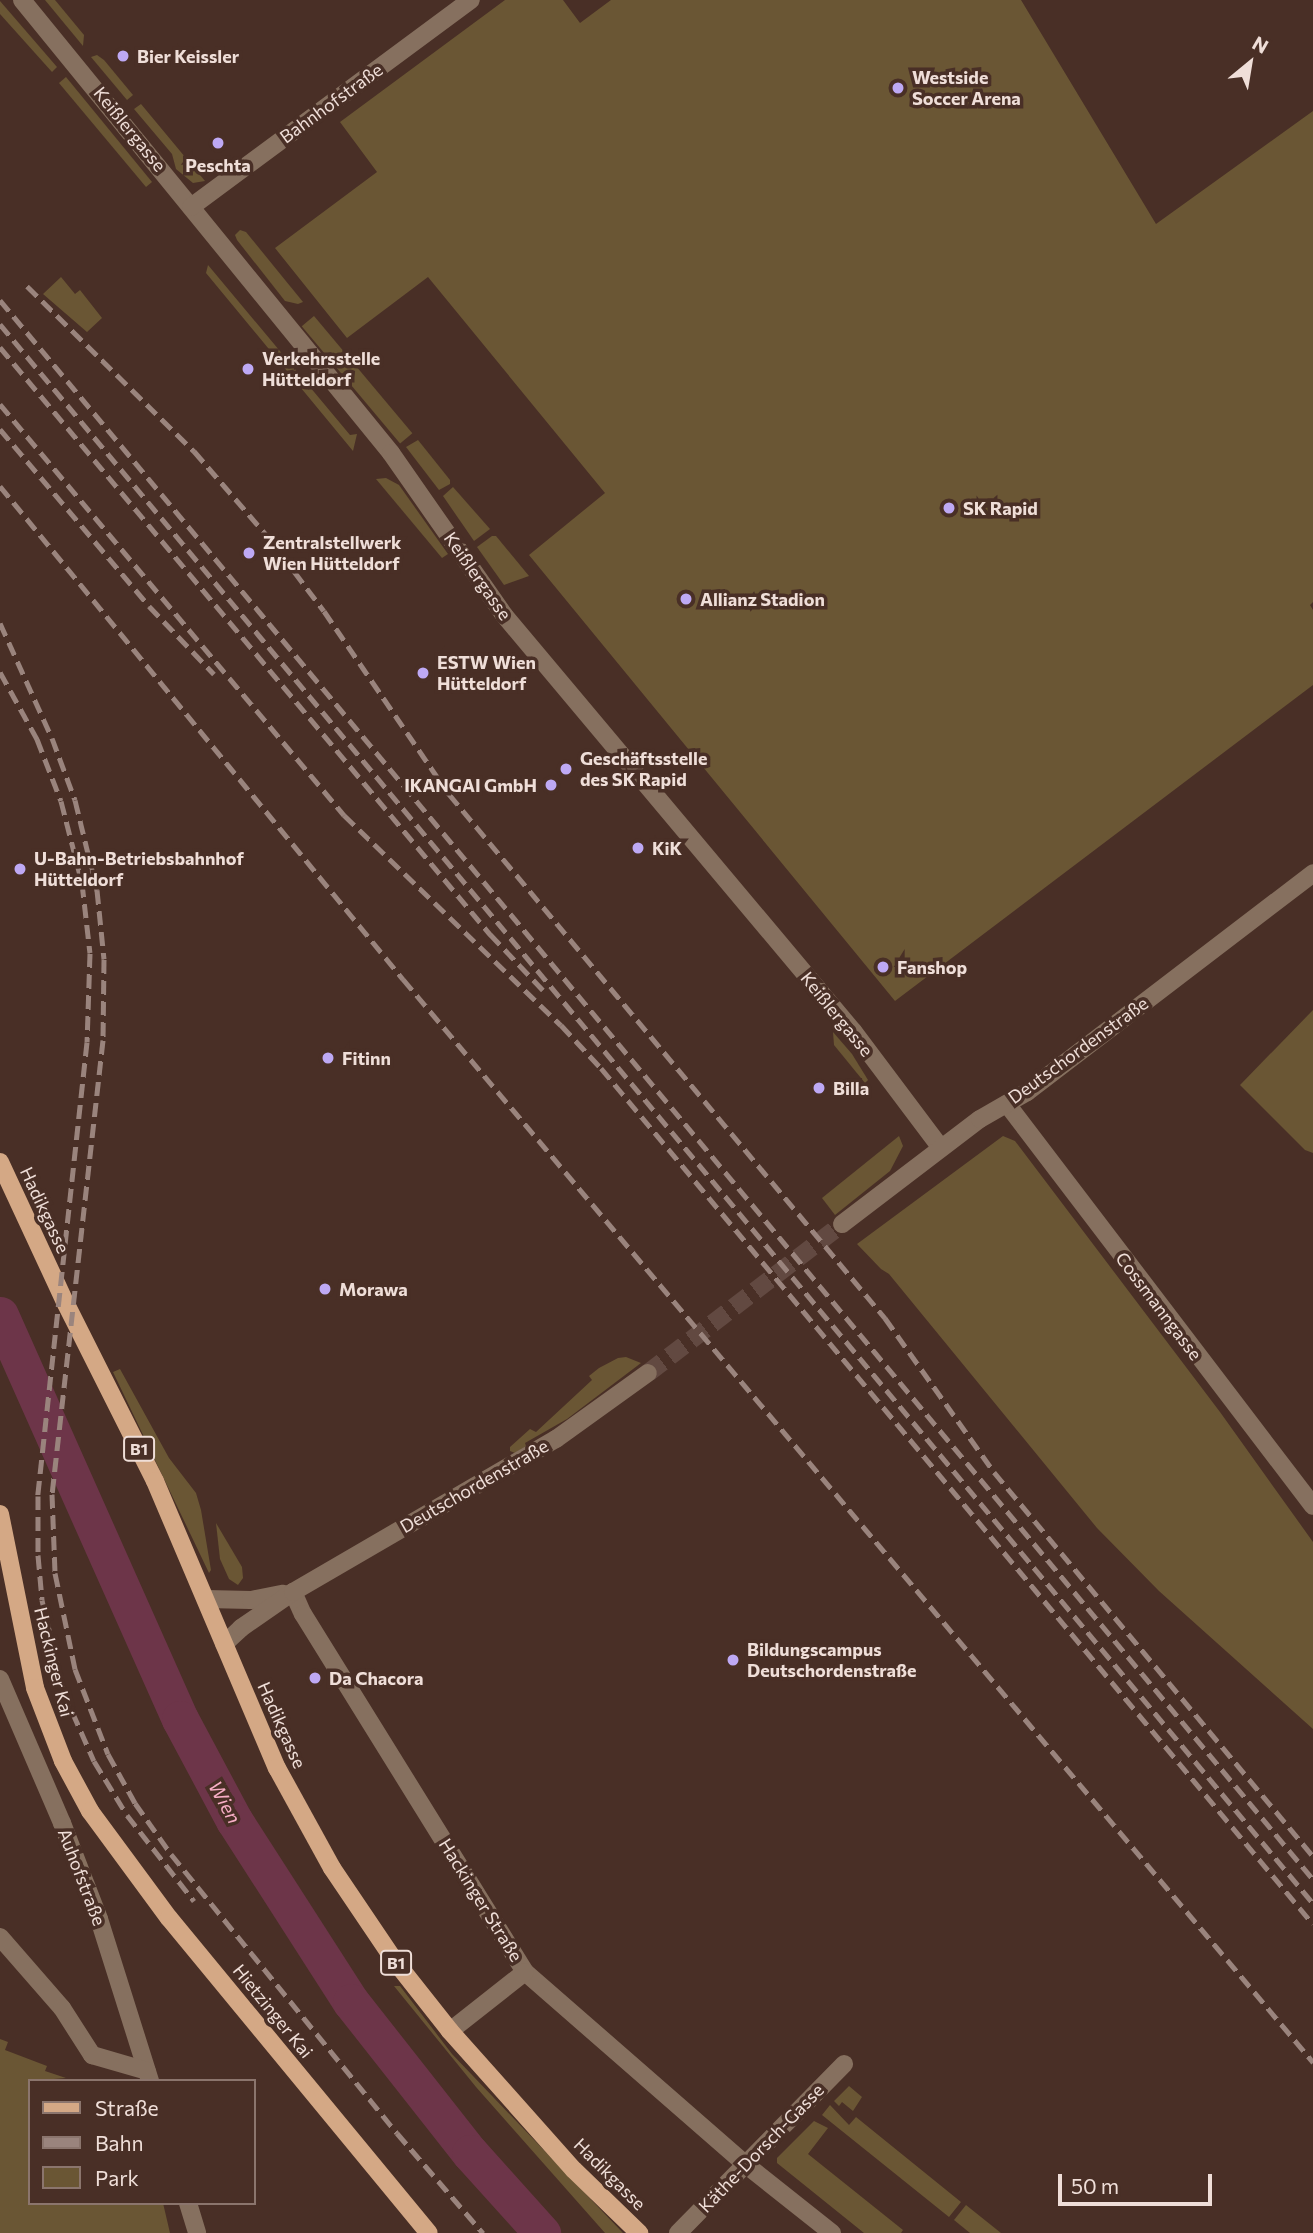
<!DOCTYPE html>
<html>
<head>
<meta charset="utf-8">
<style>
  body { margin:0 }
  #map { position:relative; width:1313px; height:2233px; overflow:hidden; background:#492f26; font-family:Commissioner,sans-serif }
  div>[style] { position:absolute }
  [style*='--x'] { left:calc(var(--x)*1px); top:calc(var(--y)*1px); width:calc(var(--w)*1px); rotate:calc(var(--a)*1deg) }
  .green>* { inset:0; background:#6a5634; transform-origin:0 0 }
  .river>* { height:37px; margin:-18.5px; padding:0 18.5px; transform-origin:18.5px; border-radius:18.5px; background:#6d3549 }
  .minor-tunnel>* { height:18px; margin-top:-9px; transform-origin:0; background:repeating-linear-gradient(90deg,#624941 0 18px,transparent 0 27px) }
  .minor>* { height:18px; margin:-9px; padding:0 9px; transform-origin:9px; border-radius:9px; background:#86705f }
  .major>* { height:18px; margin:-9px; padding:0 9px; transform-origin:9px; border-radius:9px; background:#d4a885 }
  .rail>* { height:5px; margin-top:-2.5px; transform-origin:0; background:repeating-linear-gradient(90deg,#9a847d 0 14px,transparent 0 21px) }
  .dots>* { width:19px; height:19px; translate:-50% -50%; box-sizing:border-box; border:4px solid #492f26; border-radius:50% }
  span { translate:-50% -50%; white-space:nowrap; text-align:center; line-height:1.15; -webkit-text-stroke:7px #492f26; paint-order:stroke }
  .shield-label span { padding:2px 5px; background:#492f26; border:2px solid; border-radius:5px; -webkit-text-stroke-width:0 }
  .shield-label { font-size:16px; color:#efded8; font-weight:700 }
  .poi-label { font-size:18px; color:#efded8; font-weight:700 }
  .left { translate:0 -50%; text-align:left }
  .right { translate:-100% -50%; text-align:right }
  .street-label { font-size:18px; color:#efded8 }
  .water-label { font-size:19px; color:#f7adc5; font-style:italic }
  .legend { position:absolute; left:28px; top:2079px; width:228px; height:126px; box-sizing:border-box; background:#492f26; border:2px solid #8b756d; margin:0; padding:9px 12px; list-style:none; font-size:21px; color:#efded8 }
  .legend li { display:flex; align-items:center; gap:14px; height:35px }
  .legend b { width:35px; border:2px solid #8b756d }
  .north { position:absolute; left:1215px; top:28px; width:70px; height:70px; -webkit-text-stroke:5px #492f26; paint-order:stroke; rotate:30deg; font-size:19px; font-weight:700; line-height:28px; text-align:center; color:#efded8 }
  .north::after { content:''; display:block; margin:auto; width:24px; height:32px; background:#efded8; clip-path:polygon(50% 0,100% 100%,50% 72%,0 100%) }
  .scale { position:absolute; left:1058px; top:2174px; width:154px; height:32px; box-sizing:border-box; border:4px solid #efded8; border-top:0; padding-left:9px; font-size:21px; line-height:24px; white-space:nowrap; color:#efded8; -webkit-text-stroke:5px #492f26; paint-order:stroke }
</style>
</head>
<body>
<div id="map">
  <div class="green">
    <i style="clip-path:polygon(45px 0,55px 0,84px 35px,83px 46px)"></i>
    <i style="clip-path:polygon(505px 0,563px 0,580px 23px,611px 0,1021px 0,1156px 224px,1313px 111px,1313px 602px,1310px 605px,1313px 610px,1313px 685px,895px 1001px,529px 555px,605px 493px,428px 277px,347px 338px,275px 248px,377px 172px,340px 122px)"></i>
    <i style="clip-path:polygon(0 1px,57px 67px,52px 72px,0 14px)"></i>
    <i style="clip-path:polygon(97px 55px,104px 60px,133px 95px,127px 100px,91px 57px)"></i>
    <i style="clip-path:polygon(66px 77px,152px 182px,146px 187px,59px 83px)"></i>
    <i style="clip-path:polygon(141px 104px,205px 181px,193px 183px,176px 169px,172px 154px,134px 109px)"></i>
    <i style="clip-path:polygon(240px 230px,246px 232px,303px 302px,298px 304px,285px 301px,237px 240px,235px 235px)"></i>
    <i style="clip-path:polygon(208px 265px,350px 435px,357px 434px,353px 451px,206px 273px)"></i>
    <i style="clip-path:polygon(61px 277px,75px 294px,80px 290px,102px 318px,87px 332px,43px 294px)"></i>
    <i style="left:314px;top:316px;width:153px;height:16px;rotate:50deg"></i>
    <i style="clip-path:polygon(418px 440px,450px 480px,450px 484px,439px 490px,406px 447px)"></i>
    <i style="clip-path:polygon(386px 478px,399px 485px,448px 554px,442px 558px,376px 479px)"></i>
    <i style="clip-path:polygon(453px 487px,490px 529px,474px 541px,443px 496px)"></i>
    <i style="clip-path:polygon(492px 536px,496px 536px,529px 576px,504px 585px,477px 547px)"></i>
    <i style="clip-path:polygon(1313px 1010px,1313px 1153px,1305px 1150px,1240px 1085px)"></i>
    <i style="clip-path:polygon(833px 1032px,852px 1054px,868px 1080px,865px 1083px,834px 1045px)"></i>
    <i style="clip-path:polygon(899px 1136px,903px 1146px,890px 1171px,835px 1215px,822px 1198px)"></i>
    <i style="clip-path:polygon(1003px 1136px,1015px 1141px,1220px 1412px,1313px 1542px,1313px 1729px,1159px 1591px,1097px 1528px,889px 1274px,881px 1269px,857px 1244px)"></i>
    <i style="clip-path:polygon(626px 1357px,641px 1363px,567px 1419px,525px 1443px,526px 1446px,515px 1453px,510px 1451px,510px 1447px,530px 1429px,536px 1432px,592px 1380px,589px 1376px,599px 1368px,618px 1358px)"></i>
    <i style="clip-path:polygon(120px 1369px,169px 1458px,196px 1493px,201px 1510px,211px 1570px,209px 1573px,113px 1372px)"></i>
    <i style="clip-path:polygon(216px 1523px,242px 1567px,243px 1578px,238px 1585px,229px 1579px,220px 1559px)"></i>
    <i style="clip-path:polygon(394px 1986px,400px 1986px,452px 2054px,623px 2233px,605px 2233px,476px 2087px)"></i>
    <i style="clip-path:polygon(0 2039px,8px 2042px,5px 2050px,47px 2066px,45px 2071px,66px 2078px,30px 2081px,30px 2203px,163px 2203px,170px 2233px,0 2233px)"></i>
    <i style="clip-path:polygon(849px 2086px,862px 2097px,853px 2111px,842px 2102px,839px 2106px,834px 2101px)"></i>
    <i style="clip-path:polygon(830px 2105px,849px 2125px,856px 2117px,961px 2202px,949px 2217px,822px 2115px)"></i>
    <i style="clip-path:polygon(814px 2121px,828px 2128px,808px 2154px,903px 2230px,901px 2233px,864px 2233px,777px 2163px,777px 2158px)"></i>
    <i style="clip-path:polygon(966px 2205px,1001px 2233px,970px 2233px,954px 2220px)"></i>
  </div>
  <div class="river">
    <i style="--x:0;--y:1315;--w:442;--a:66"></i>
    <i style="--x:180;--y:1719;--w:115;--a:61.9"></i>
    <i style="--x:234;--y:1820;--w:216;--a:57.3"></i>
    <i style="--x:351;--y:2002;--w:192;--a:51.8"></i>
    <i style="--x:470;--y:2153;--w:108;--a:48"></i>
  </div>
  <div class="minor-tunnel">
    <i style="--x:648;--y:1373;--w:245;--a:-37.5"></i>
  </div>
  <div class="minor">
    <i style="--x:22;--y:0;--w:584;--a:50.83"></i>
    <i style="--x:391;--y:453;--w:198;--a:55.1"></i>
    <i style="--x:504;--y:615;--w:543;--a:50.01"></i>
    <i style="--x:853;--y:1031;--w:145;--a:53.1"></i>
    <i style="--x:191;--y:207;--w:348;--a:-36.5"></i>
    <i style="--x:1007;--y:1104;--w:505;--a:52.72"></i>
    <i style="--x:842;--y:1224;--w:173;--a:-37.3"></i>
    <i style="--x:980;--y:1119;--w:54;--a:-29.9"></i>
    <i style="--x:1027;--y:1092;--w:360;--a:-37.4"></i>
    <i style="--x:293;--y:1592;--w:24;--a:66"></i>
    <i style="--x:303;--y:1614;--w:421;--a:58.2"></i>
    <i style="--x:525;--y:1972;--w:292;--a:41.1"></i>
    <i style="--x:745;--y:2164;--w:111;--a:38.4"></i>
    <i style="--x:206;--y:1599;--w:45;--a:1.3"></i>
    <i style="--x:251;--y:1600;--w:33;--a:-11"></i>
    <i style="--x:224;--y:1644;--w:23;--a:-43"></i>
    <i style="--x:241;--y:1628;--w:63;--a:-34.7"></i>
    <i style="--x:293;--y:1592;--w:304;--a:-30.2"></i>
    <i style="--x:556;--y:1439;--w:113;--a:-35.7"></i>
    <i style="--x:0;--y:1679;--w:157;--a:66.7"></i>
    <i style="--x:62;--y:1823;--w:103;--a:68.9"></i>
    <i style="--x:99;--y:1919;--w:170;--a:72.5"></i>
    <i style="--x:0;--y:1937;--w:94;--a:48.9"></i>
    <i style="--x:62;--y:2008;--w:56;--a:57.4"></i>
    <i style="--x:92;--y:2055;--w:57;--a:16.2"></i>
    <i style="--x:450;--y:2031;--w:95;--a:-38.2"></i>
    <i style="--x:188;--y:2203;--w:31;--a:73"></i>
    <i style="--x:678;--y:2233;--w:237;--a:-45.5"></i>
  </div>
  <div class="major">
    <i style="--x:0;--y:1162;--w:154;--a:65.1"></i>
    <i style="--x:65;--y:1302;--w:200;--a:63.3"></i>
    <i style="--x:155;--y:1481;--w:312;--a:67"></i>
    <i style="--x:277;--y:1768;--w:114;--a:61.2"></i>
    <i style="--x:332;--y:1868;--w:111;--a:56"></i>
    <i style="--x:394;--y:1960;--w:90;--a:51.7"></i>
    <i style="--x:450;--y:2031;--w:186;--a:48.3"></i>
    <i style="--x:574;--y:2170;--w:91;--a:44.1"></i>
    <i style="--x:0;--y:1514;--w:177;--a:78.6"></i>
    <i style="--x:35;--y:1688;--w:78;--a:69"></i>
    <i style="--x:63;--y:1761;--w:57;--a:61.6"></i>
    <i style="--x:90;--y:1811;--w:133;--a:53.6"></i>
    <i style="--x:169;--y:1918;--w:408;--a:50.5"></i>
  </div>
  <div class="rail">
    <i style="--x:27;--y:286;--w:235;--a:44.7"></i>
    <i style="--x:194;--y:451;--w:115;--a:49.2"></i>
    <i style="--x:269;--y:538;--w:91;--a:53"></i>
    <i style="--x:324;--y:611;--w:222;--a:55.7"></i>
    <i style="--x:449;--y:794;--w:682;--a:50.24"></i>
    <i style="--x:885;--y:1318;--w:189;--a:54.7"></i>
    <i style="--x:994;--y:1472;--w:499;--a:50.3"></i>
    <i style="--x:0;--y:300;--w:2054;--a:50.26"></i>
    <i style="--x:0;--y:324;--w:2054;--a:50.26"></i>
    <i style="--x:0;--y:347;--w:765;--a:50.15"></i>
    <i style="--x:490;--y:934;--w:77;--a:46.6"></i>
    <i style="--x:0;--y:404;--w:536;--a:50.07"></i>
    <i style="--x:344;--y:815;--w:302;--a:44.1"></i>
    <i style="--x:561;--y:1025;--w:59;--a:47.1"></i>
    <i style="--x:601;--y:1068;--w:1113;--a:50.25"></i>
    <i style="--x:0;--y:429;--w:231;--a:49.9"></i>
    <i style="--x:149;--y:606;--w:94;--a:46.3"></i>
    <i style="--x:0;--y:486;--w:637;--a:50.74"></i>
    <i style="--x:403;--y:979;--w:1415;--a:49.96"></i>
    <i style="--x:0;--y:623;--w:126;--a:65.7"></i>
    <i style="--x:52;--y:738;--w:66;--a:69.6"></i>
    <i style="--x:75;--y:800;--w:93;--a:76.3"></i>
    <i style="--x:97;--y:890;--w:69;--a:84.2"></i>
    <i style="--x:104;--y:959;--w:81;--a:90.7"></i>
    <i style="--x:103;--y:1040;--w:457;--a:96.4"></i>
    <i style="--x:52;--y:1494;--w:79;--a:87.8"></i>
    <i style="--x:55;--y:1573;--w:98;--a:78.2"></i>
    <i style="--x:75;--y:1669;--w:91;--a:68.8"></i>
    <i style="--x:108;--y:1754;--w:56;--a:61.1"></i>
    <i style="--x:135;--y:1803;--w:62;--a:54.8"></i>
    <i style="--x:171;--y:1854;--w:359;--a:51"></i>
    <i style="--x:397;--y:2133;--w:132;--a:49.3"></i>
    <i style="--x:0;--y:672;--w:77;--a:61.1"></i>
    <i style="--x:37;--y:739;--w:66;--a:68.8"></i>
    <i style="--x:61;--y:801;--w:85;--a:75.6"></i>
    <i style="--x:82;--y:883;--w:70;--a:83.5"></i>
    <i style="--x:90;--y:953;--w:89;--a:91.9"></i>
    <i style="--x:87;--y:1042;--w:457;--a:96.2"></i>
    <i style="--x:38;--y:1496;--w:59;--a:90"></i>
    <i style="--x:38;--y:1555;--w:45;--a:84.9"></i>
    <i style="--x:42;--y:1600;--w:96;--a:76.7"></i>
    <i style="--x:64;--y:1693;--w:74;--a:66.2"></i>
    <i style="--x:94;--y:1761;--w:63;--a:58.6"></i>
    <i style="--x:127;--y:1815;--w:109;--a:52.1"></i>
  </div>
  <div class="dots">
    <i style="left:123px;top:56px;background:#bea9f4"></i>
    <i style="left:898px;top:88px;background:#bea9f4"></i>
    <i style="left:218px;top:143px;background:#bea9f4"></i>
    <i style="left:248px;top:369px;background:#bea9f4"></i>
    <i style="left:949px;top:508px;background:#bea9f4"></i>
    <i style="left:249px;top:553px;background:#bea9f4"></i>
    <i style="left:686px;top:599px;background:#bea9f4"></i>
    <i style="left:423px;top:673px;background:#bea9f4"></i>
    <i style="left:566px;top:769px;background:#bea9f4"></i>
    <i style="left:551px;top:785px;background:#bea9f4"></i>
    <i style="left:638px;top:848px;background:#bea9f4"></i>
    <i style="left:20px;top:869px;background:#bea9f4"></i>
    <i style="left:883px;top:967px;background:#bea9f4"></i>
    <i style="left:328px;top:1058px;background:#bea9f4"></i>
    <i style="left:819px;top:1088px;background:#bea9f4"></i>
    <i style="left:325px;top:1289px;background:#bea9f4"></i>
    <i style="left:733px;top:1660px;background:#bea9f4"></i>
    <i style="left:315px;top:1678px;background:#bea9f4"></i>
  </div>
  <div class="shield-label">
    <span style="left:139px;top:1449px">B1</span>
    <span style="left:396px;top:1963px">B1</span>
  </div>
  <div class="poi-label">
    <span class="left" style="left:137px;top:56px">Bier Keissler</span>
    <span class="left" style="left:912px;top:88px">Westside<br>Soccer Arena</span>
    <span style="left:218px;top:165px">Peschta</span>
    <span class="left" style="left:262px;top:369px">Verkehrsstelle<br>Hütteldorf</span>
    <span class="left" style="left:963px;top:508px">SK Rapid</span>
    <span class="left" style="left:263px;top:553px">Zentralstellwerk<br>Wien Hütteldorf</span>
    <span class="left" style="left:700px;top:599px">Allianz Stadion</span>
    <span class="left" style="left:437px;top:673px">ESTW Wien<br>Hütteldorf</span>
    <span class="left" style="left:580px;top:769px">Geschäftsstelle<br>des SK Rapid</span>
    <span class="right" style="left:537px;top:785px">IKANGAI GmbH</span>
    <span class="left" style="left:652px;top:848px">KiK</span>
    <span class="left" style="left:34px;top:869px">U-Bahn-Betriebsbahnhof<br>Hütteldorf</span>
    <span class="left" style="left:897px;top:967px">Fanshop</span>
    <span class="left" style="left:342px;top:1058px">Fitinn</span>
    <span class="left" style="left:833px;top:1088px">Billa</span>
    <span class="left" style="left:339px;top:1289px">Morawa</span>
    <span class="left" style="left:747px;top:1660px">Bildungscampus<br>Deutschordenstraße</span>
    <span class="left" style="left:329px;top:1678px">Da Chacora</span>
  </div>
  <div class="street-label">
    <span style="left:331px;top:103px;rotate:-36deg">Bahnhofstraße</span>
    <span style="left:130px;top:129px;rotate:51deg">Keißlergasse</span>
    <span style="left:478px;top:576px;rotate:55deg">Keißlergasse</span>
    <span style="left:837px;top:1014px;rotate:51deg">Keißlergasse</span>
    <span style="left:1078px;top:1050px;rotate:-36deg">Deutschordenstraße</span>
    <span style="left:45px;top:1210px;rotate:65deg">Hadikgasse</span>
    <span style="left:1159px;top:1306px;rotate:53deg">Cossmanngasse</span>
    <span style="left:474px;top:1486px;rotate:-30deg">Deutschordenstraße</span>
    <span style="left:54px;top:1662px;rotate:76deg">Hackinger Kai</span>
    <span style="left:282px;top:1725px;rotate:66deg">Hadikgasse</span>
    <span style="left:82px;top:1877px;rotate:69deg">Auhofstraße</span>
    <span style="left:481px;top:1900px;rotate:58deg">Hackinger Straße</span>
    <span style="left:273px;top:2011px;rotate:51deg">Hietzinger Kai</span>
    <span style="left:761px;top:2148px;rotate:-46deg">Käthe-Dorsch-Gasse</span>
    <span style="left:610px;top:2174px;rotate:45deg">Hadikgasse</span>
  </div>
  <div class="water-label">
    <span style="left:225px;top:1802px;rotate:61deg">Wien</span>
  </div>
  <ul class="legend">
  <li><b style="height:9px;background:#d4a885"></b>Straße</li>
  <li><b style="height:9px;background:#9a847d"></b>Bahn</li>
  <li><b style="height:19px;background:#6a5634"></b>Park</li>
  </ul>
  <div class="north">N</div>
  <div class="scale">50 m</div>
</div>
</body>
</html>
